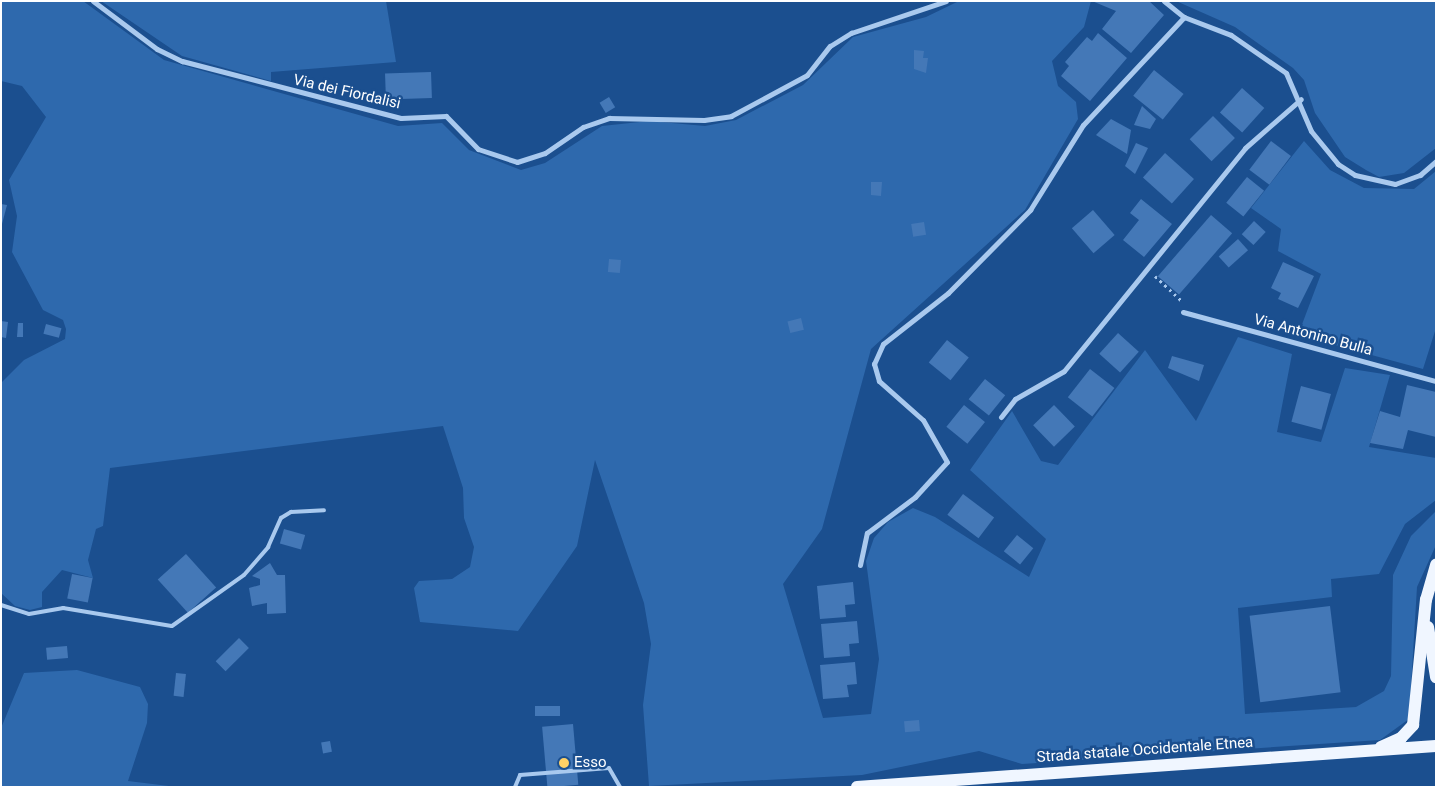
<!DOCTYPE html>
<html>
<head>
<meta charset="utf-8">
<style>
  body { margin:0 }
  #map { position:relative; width:1437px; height:788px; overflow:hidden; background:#1b4f8f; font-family:Roboto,sans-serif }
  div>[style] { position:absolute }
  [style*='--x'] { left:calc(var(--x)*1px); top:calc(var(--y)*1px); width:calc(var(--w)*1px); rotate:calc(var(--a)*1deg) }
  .green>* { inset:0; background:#2e69ad }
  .building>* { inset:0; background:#4478b7; transform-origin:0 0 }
  .path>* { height:3px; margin-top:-1.5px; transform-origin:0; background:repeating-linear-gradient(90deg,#a9c9ee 0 2.5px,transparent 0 6.5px) }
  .service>* { height:4px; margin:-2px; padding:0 2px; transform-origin:2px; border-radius:2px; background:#a9c9ee }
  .minor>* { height:5px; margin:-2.5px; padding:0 2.5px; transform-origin:2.5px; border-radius:2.5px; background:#a9c9ee }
  .primary>* { height:12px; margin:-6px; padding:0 6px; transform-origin:6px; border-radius:6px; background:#f0f6ff }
  .dots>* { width:14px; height:14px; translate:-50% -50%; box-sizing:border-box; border:2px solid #1b4f8f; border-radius:50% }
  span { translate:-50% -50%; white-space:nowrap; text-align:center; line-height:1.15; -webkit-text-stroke:5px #1b4f8f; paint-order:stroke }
  .street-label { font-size:15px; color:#fff }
  .poi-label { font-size:15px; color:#fff }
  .left { translate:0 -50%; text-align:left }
  .frame { position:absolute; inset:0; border:2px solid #fff; pointer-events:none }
</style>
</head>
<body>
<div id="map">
  <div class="green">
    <i style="clip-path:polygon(1px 1px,83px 1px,164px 60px,398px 126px,442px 123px,469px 150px,521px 170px,545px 163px,602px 126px,649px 121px,705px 126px,736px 120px,803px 85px,853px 37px,926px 17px,959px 1px,1091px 1px,1084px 27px,1052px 61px,1058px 86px,1076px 102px,1078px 119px,1025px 210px,871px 349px,822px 529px,783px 584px,823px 718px,871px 714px,879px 659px,866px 561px,874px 538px,888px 522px,913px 508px,935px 517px,1029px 577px,1046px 539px,970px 470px,1012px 411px,1041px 461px,1058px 465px,1145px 350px,1196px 421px,1238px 337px,1292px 354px,1277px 432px,1321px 442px,1345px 368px,1390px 375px,1369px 447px,1436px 458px,1436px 500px,1405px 524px,1379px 574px,1331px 579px,1332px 597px,1238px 608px,1245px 714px,1356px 707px,1384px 691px,1391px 676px,1393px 575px,1411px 536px,1436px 511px,1436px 545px,1417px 587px,1409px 719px,1380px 740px,1022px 764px,979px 751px,862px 775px,649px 786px,643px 705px,651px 644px,644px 603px,595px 460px,577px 546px,518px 631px,420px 622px,414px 588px,419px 581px,452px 579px,470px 567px,474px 547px,464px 518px,463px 488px,443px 426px,110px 468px,103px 526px,96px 529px,88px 560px,93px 578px,62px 570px,42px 592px,42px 607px,30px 610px,15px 606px,1px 593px,1px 383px,24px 360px,65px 339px,66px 329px,63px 320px,43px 310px,12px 252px,17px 216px,9px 180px,46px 117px,22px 86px,1px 81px)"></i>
    <i style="clip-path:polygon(101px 1px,386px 1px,396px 62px,271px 72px,271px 81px,182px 56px)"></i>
    <i style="clip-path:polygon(1176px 1px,1436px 1px,1436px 148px,1404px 173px,1379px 177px,1366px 170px,1345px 157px,1315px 113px,1304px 80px,1293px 68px,1235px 27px)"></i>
    <i style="clip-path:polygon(1304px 141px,1330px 170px,1364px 188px,1414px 189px,1436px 171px,1436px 328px,1423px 369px,1298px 335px,1321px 274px,1278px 251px,1281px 229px,1251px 208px)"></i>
    <i style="clip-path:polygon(77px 670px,140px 687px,148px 704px,147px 723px,128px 781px,177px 787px,1px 787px,1px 728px,24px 673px)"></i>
  </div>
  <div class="building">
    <i style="clip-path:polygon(1092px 1px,1149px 1px,1164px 15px,1131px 53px,1102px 29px,1116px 11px)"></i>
    <i style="clip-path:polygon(1098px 33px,1127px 58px,1090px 101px,1061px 76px,1069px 66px,1065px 62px,1087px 37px,1092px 41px)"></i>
    <i style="clip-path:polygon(914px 50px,924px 51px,923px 58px,928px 58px,926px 73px,914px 69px)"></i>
    <i style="left:1154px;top:70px;width:38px;height:33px;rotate:39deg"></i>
    <i style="left:431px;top:72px;width:26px;height:46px;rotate:88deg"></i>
    <i style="left:1242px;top:88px;width:30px;height:33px;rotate:42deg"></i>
    <i style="left:609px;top:97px;width:12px;height:11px;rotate:59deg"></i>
    <i style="clip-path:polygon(1142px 106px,1156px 119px,1150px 129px,1134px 125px)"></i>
    <i style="left:1213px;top:116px;width:31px;height:33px;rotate:45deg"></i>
    <i style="clip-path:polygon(1111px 119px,1131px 130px,1127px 154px,1096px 135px)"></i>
    <i style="left:1271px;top:141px;width:25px;height:36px;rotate:37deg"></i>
    <i style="clip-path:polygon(1136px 143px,1148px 148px,1135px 174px,1125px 166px)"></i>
    <i style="left:1165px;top:153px;width:39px;height:33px;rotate:42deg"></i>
    <i style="left:1247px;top:177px;width:22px;height:33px;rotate:39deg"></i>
    <i style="clip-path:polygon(871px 182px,882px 182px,881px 196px,871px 195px)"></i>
    <i style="clip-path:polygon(1141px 199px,1172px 224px,1144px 257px,1123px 240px,1139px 220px,1130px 213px)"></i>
    <i style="clip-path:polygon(1px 204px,7px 205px,2px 224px,1px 224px)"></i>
    <i style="left:1093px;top:210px;width:33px;height:28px;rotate:49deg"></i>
    <i style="left:1211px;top:215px;width:28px;height:81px;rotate:41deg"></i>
    <i style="left:1254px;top:221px;width:16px;height:18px;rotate:43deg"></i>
    <i style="left:924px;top:222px;width:13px;height:13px;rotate:81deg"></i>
    <i style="left:1238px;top:239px;width:15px;height:26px;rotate:48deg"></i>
    <i style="left:609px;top:259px;width:12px;height:13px;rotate:5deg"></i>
    <i style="clip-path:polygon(1283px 262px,1314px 276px,1298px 308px,1278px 299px,1281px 293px,1271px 288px)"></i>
    <i style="left:801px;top:318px;width:12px;height:14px;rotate:76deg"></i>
    <i style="clip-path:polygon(1px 321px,8px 322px,6px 338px,1px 337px)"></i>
    <i style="clip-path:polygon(18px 323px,23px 323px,23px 337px,17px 337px)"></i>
    <i style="left:46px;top:324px;width:16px;height:10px;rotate:15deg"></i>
    <i style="left:1118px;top:333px;width:28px;height:28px;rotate:42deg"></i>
    <i style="left:947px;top:340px;width:28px;height:29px;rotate:39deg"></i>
    <i style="clip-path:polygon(1172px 356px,1204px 365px,1199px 381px,1168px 368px)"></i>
    <i style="left:1090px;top:369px;width:31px;height:36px;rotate:38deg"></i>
    <i style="left:985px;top:379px;width:26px;height:26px;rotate:39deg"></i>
    <i style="clip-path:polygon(1407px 385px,1436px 392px,1436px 437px,1408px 430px,1403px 449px,1370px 443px,1380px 411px,1400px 417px)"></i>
    <i style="left:1301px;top:386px;width:31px;height:37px;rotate:15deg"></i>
    <i style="left:964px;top:405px;width:27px;height:28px;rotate:39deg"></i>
    <i style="left:1054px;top:405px;width:30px;height:29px;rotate:46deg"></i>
    <i style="left:963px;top:494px;width:39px;height:26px;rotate:37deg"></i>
    <i style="left:284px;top:529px;width:22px;height:15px;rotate:16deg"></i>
    <i style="left:1017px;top:535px;width:21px;height:21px;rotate:39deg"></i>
    <i style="left:186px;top:554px;width:45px;height:38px;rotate:48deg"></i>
    <i style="clip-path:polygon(270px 563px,277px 575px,285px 575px,286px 613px,267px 614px,267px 603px,252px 606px,249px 588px,260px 585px,260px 579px,252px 576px)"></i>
    <i style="left:72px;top:574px;width:21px;height:25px;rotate:11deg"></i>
    <i style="clip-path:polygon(853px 582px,855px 604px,845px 605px,846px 617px,820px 619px,817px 586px)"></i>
    <i style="left:1330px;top:606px;width:87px;height:81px;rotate:83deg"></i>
    <i style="clip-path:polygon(857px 621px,859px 643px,849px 644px,850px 656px,824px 658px,821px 624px)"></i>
    <i style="left:239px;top:638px;width:14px;height:33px;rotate:45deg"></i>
    <i style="left:67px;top:646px;width:12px;height:21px;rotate:85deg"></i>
    <i style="clip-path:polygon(855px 662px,857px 684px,847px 685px,849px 697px,823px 699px,820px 665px)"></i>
    <i style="left:176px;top:673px;width:10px;height:23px;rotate:6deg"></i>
    <i style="left:560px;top:706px;width:10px;height:25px;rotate:90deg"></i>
    <i style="left:919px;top:720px;width:11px;height:15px;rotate:85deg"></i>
    <i style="left:573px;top:724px;width:61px;height:31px;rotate:85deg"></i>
    <i style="left:330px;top:741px;width:11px;height:9px;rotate:80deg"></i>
  </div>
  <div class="path">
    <i style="--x:1155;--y:276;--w:38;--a:43"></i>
  </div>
  <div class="service">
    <i style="--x:1;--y:605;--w:29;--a:18"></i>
    <i style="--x:29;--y:614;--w:35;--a:-10"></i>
    <i style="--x:63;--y:608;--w:110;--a:9.4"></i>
    <i style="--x:172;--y:626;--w:88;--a:-35.3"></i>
    <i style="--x:244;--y:575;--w:37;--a:-49"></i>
    <i style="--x:268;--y:547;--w:32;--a:-66"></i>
    <i style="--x:281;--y:518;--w:12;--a:-31"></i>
    <i style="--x:291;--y:512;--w:33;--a:-3"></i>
    <i style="--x:515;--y:787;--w:13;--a:-67"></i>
    <i style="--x:520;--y:775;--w:89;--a:-4.5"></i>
    <i style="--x:609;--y:768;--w:22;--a:60"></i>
  </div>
  <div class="minor">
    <i style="--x:93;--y:1;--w:80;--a:36.9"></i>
    <i style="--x:157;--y:49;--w:28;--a:26"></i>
    <i style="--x:182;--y:61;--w:226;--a:14.6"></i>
    <i style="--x:401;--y:118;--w:45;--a:-2.5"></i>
    <i style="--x:446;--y:116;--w:46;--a:45.9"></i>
    <i style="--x:478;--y:149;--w:41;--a:18.4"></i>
    <i style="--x:517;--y:162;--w:29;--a:-18"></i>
    <i style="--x:545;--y:153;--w:46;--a:-34.4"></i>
    <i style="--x:583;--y:127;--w:28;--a:-19"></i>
    <i style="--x:609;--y:118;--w:95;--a:1.2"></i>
    <i style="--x:704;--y:120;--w:27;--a:-8"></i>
    <i style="--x:731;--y:116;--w:86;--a:-28.3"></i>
    <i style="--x:807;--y:75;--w:37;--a:-52"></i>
    <i style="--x:830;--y:46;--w:25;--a:-32"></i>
    <i style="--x:851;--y:33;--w:100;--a:-18.6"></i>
    <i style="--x:1164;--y:1;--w:26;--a:39"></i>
    <i style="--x:1184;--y:17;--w:50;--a:21"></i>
    <i style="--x:1231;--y:35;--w:67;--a:34.6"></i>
    <i style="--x:1286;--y:73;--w:63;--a:66.7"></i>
    <i style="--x:1311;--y:131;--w:43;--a:50.7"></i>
    <i style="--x:1338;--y:164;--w:20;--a:33"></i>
    <i style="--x:1355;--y:175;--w:41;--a:12.7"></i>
    <i style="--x:1395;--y:184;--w:27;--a:-20"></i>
    <i style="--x:1420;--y:175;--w:21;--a:-41"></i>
    <i style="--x:1183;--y:312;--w:262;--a:15.3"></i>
    <i style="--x:1001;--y:417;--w:23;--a:-52"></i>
    <i style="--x:1015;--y:399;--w:56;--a:-29.7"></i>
    <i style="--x:1064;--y:371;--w:287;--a:-50.9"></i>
    <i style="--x:1245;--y:148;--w:74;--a:-41.2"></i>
    <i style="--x:860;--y:565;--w:33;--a:-78"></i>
    <i style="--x:867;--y:533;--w:60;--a:-36.9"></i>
    <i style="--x:915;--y:497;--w:47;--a:-47.6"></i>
    <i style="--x:947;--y:462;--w:48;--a:-119.7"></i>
    <i style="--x:923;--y:420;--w:59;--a:-138.4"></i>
    <i style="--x:879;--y:381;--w:18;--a:-106"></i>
    <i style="--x:874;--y:364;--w:22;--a:-66"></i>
    <i style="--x:883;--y:344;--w:83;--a:-38.1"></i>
    <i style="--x:948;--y:293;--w:117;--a:-45.3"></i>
    <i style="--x:1030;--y:210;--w:100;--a:-58.1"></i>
    <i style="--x:1083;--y:125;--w:148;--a:-46.9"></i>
  </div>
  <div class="primary">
    <i style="--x:1428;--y:627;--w:51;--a:80.9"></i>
    <i style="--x:1381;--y:747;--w:22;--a:-24"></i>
    <i style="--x:1401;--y:738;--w:18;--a:-47"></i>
    <i style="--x:1413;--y:725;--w:126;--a:-84.1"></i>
    <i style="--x:1426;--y:600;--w:37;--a:-74"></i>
    <i style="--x:857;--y:787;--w:580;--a:-4.05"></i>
  </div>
  <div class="dots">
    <i style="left:564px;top:763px;background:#ffd166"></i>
  </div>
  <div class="street-label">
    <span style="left:347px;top:92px;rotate:13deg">Via dei Fiordalisi</span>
    <span style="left:1313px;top:335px;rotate:15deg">Via Antonino Bulla</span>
    <span style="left:1145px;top:750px;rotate:-4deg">Strada statale Occidentale Etnea</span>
  </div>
  <div class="poi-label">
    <span class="left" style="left:574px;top:763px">Esso</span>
  </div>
  <div class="frame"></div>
</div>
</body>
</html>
